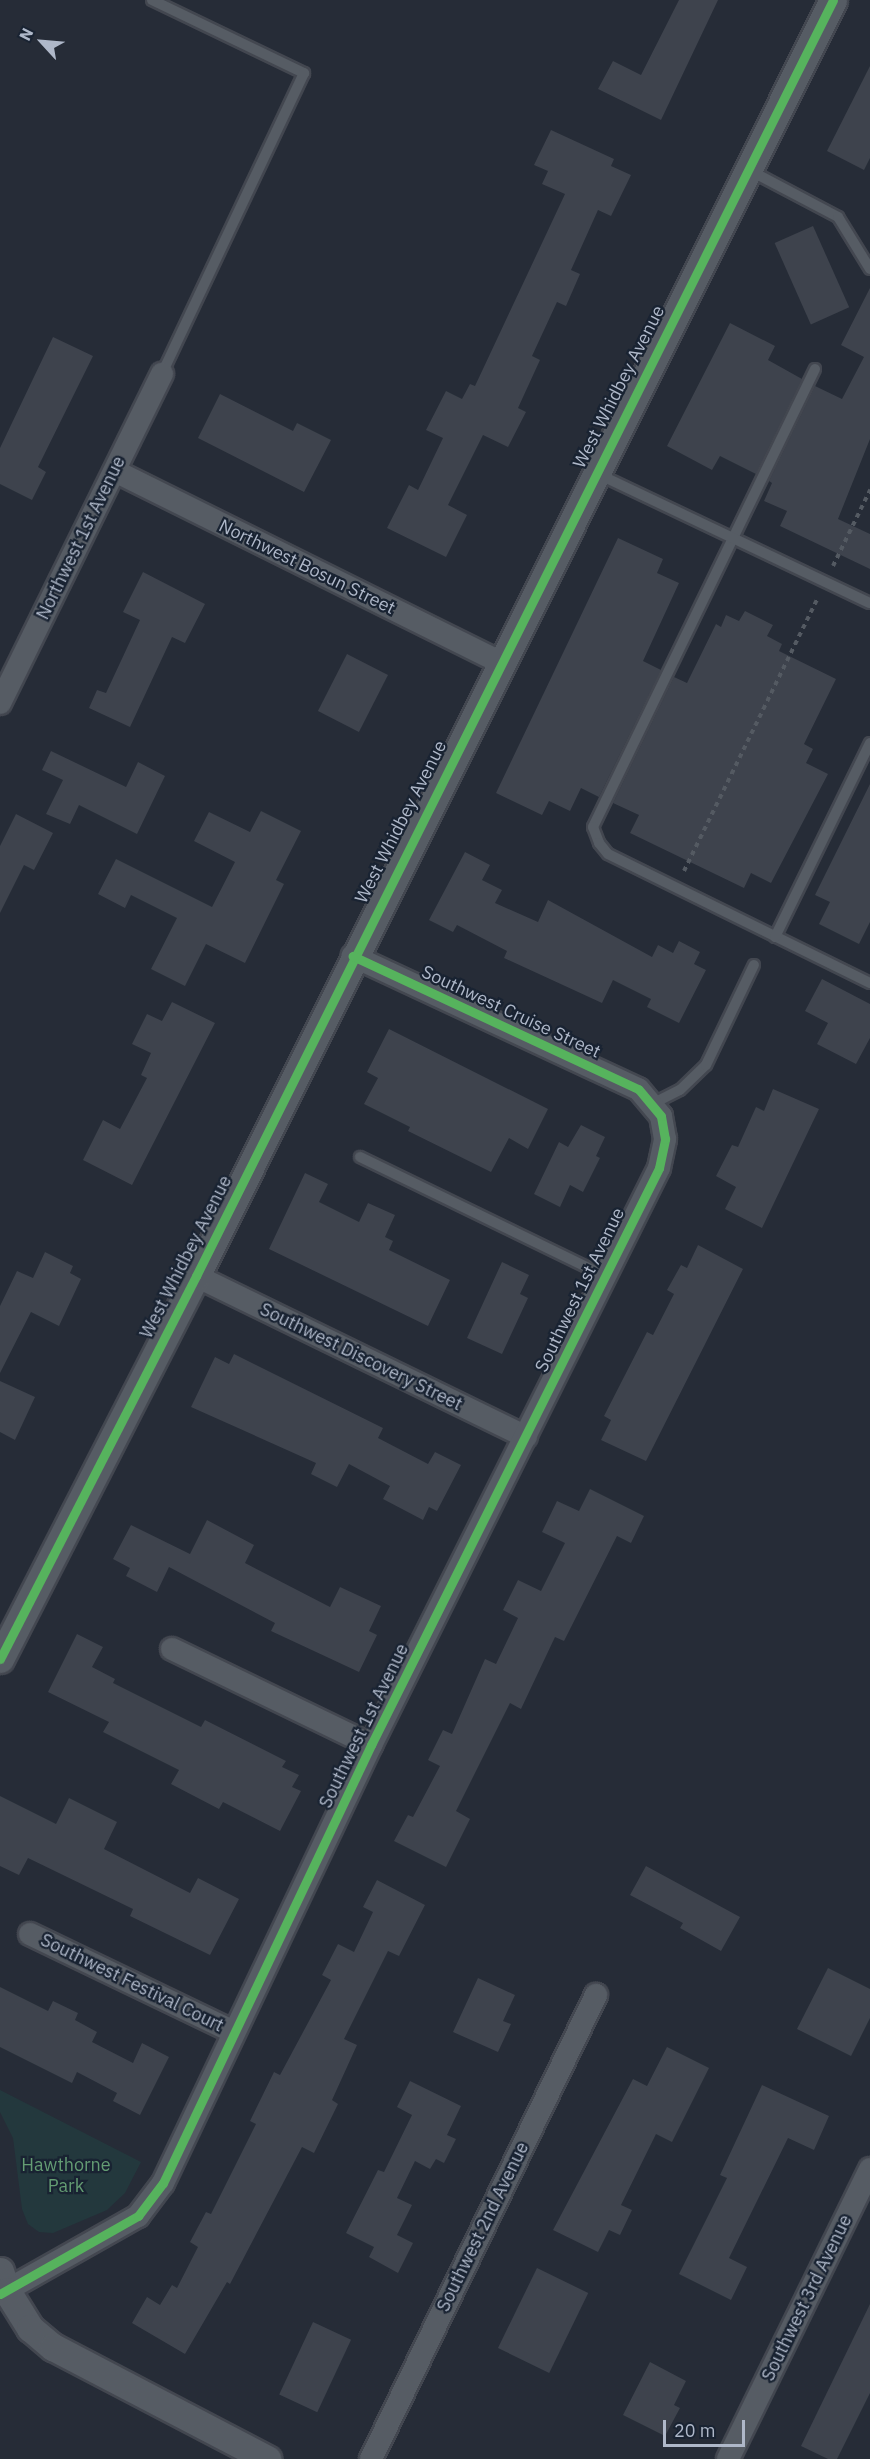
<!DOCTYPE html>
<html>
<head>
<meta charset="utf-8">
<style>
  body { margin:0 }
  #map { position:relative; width:870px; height:2459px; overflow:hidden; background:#262c37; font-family:"IBM Plex Sans",sans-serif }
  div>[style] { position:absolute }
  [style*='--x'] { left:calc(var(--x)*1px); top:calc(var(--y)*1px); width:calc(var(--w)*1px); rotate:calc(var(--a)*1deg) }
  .green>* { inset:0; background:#23383d }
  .building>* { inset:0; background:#3e434d; transform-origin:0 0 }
  .path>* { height:4px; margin-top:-2px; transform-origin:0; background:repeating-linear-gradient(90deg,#545a62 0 4.5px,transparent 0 9px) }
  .roads { filter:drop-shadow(2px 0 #434750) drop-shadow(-2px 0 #434750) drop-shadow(0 2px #434750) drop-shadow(0 -2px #434750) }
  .service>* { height:10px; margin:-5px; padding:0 5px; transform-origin:5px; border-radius:5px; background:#565c64 }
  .minor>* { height:22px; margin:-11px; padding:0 11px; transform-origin:11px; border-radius:11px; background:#565c64 }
  .tertiary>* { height:27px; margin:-13.5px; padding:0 13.5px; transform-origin:13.5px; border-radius:13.5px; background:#565c64 }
  .cycleway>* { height:9px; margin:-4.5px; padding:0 4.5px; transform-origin:4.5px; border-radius:4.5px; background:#56b35d }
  span { translate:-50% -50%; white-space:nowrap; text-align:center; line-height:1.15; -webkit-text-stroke:4.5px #192332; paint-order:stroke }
  .street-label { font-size:18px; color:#afb8c9 }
  .park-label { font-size:18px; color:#649c73 }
  .north { position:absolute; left:12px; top:12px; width:60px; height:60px; -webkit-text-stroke:4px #192332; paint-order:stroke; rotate:296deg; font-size:16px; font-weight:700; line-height:24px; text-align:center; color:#afb8c9 }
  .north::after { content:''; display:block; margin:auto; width:21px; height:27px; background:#afb8c9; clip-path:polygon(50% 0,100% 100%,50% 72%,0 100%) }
  .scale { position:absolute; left:663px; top:2420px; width:82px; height:27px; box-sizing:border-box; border:3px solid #afb8c9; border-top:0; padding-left:8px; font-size:18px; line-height:21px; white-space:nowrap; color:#afb8c9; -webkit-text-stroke:4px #192332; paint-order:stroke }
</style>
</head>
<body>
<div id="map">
  <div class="green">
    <i style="clip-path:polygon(0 2090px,141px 2162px,125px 2193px,107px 2210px,53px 2233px,39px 2232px,28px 2224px,22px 2209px,13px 2138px,0 2112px)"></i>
  </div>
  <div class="building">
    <i style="clip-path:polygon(679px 0,718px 0,661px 120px,598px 89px,613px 61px,641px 75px)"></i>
    <i style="clip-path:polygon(870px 66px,870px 158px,864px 170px,827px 151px)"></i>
    <i style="clip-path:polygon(551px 130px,614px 159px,611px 166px,631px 175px,611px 216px,598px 210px,571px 270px,580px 274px,566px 306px,557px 302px,532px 356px,540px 360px,518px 408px,526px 412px,508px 447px,483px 435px,448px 505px,467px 515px,446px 557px,387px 528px,409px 485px,418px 490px,443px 438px,426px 430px,446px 391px,462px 399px,470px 384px,475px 386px,565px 194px,542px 184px,548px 171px,534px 165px)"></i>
    <i style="left:813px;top:226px;width:89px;height:42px;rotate:66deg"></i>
    <i style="clip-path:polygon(870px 288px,870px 439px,838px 519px,870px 534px,870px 569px,780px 526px,787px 511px,764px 501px,772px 483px,769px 481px,815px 386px,842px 399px,864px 357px,841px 345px)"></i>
    <i style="clip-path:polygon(730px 323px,775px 346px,768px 360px,802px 379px,756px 474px,720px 456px,712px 470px,667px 446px)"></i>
    <i style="clip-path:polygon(53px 337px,93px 356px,38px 467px,46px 472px,32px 500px,0 484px,0 448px)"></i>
    <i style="clip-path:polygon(220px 394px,293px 431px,297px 423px,331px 440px,304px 492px,198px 438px)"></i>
    <i style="clip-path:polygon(618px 538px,663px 559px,657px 573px,679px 583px,643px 661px,661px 670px,599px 797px,581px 788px,570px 811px,549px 801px,542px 815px,496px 793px)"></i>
    <i style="clip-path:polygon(143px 572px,205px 604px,185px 643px,172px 637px,130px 727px,89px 708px,97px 690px,106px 693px,140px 620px,123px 612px)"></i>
    <i style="clip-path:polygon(745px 611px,773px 625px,767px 636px,782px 644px,779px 651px,836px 679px,804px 744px,813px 749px,806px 763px,828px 774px,771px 883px,751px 873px,744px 888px,630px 833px,639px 815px,613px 803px,674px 677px,687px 683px,716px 624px,721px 627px,726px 615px,739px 621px)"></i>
    <i style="left:347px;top:654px;width:46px;height:64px;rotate:27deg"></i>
    <i style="clip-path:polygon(51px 751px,126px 787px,138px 762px,165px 776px,137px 834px,79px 805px,70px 824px,46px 814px,63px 780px,42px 770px)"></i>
    <i style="clip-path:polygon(870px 784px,870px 922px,859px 944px,819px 924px,830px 902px,815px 895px)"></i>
    <i style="clip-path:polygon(261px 811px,301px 831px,276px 880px,284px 884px,245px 963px,206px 944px,185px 986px,151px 969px,177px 918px,131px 895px,125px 908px,98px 894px,116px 859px,212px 907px,235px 862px,194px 841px,209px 812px,250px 832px)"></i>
    <i style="clip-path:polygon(16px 814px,53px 833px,34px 870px,24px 865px,0 913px,0 846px)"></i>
    <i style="clip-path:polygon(465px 852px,490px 865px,482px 880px,502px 890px,495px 903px,538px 922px,548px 900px,652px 957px,658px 945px,673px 953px,679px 941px,700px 952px,694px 964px,706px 970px,679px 1023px,647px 1007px,651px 999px,613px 980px,602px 1003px,504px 958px,507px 951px,457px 925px,453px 932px,429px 920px)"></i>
    <i style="clip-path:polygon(822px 979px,870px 1004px,870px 1038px,856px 1064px,817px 1044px,828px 1023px,805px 1011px)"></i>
    <i style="clip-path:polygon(172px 1002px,215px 1023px,132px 1185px,83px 1160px,103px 1120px,120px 1129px,147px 1078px,141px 1075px,151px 1053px,132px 1044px,147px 1014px,162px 1021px)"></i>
    <i style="clip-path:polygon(389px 1029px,548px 1109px,528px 1149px,509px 1138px,491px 1172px,408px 1131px,410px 1127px,364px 1104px,378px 1078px,367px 1072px)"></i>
    <i style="clip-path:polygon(773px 1089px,819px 1109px,762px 1228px,725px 1209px,736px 1187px,716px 1176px,732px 1145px,738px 1147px,756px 1107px,764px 1111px)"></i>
    <i style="clip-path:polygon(581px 1125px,605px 1137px,596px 1156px,600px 1158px,583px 1192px,570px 1185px,560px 1207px,534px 1194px,559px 1142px,568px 1147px)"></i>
    <i style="clip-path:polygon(305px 1173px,328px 1184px,319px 1202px,359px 1222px,368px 1203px,395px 1215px,385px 1237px,393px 1241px,389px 1250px,450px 1280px,428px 1326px,269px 1249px)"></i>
    <i style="clip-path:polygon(698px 1245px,743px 1269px,646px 1461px,601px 1440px,611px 1420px,604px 1416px,647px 1332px,653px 1335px,674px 1294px,667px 1290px,681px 1265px,687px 1268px)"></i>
    <i style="clip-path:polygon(45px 1252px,73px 1266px,70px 1273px,81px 1279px,59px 1326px,31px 1312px,0 1373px,0 1306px,17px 1271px,33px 1278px)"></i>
    <i style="clip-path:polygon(502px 1262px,529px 1275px,520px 1294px,528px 1298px,502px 1354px,467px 1338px)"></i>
    <i style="clip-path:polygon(234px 1354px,383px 1428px,378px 1438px,428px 1464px,435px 1452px,461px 1465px,437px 1511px,429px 1507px,423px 1520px,383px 1499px,390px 1486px,349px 1464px,337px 1487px,311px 1474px,316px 1463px,191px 1407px,215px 1357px,229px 1364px)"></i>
    <i style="clip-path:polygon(0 1381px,35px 1397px,15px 1440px,0 1432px)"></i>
    <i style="clip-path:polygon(590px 1489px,644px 1516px,631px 1543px,617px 1536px,564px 1641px,555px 1637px,521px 1709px,510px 1703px,456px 1811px,470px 1819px,446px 1867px,394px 1841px,408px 1815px,413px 1817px,440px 1766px,428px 1760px,443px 1730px,452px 1734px,485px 1659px,496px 1664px,518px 1618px,503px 1610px,518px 1580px,541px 1591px,565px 1543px,542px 1532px,557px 1501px,579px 1511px)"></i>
    <i style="clip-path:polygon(207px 1520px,254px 1545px,245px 1563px,330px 1607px,340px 1587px,381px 1606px,369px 1631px,377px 1635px,359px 1672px,271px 1631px,275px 1623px,169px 1567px,157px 1592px,126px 1576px,130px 1568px,113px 1559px,131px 1525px,190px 1554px)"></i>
    <i style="clip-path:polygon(77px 1634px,103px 1647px,92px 1667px,115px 1679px,113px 1683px,201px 1727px,205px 1720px,286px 1761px,282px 1767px,299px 1775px,292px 1787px,301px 1791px,280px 1831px,223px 1802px,219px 1809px,171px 1784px,179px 1770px,103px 1732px,109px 1722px,48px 1692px)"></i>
    <i style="clip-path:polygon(0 1796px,56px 1824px,69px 1798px,117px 1822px,104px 1849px,190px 1893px,198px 1878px,239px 1899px,210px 1955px,130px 1916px,133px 1909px,28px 1858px,19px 1875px,0 1866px)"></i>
    <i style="clip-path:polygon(646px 1866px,740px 1917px,721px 1951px,680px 1928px,683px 1923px,630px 1895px)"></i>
    <i style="clip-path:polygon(377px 1880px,425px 1905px,399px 1956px,388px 1951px,344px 2039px,357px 2045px,332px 2100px,338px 2104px,314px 2153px,302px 2147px,230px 2284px,227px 2282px,185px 2354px,132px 2323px,147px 2297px,160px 2305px,172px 2285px,177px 2288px,198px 2247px,190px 2242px,206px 2212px,211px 2214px,256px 2124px,250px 2121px,274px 2072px,280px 2075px,331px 1980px,322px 1975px,338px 1944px,354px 1952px,373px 1912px,363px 1907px)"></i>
    <i style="clip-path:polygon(828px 1968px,870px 1989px,870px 2018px,851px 2056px,797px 2029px)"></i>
    <i style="clip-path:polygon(478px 1978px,515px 1995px,503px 2021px,511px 2024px,498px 2052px,453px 2032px)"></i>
    <i style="clip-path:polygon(0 1987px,48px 2011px,53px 2001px,78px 2013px,75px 2020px,97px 2032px,92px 2042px,133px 2063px,142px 2043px,169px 2057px,140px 2115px,113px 2101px,117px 2093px,77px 2072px,72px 2083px,0 2047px)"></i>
    <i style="clip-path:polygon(667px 2047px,709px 2068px,672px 2142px,656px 2134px,621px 2205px,632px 2210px,620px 2235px,609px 2230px,598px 2252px,553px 2230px,633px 2079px,647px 2086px)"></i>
    <i style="clip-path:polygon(410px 2081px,461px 2106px,447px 2135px,456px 2139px,444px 2163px,436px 2159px,430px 2169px,415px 2161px,397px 2198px,412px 2205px,397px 2235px,413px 2243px,398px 2273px,369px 2257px,374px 2247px,346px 2233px,378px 2170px,384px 2172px,412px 2115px,397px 2107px)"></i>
    <i style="clip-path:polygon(762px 2085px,829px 2116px,814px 2150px,788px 2138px,729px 2258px,747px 2267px,731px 2300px,679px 2274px,727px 2178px,720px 2175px)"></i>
    <i style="left:537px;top:2268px;width:57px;height:89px;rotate:26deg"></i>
    <i style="clip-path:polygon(870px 2304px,870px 2393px,837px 2459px,828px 2459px,801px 2446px)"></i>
    <i style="left:313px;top:2322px;width:42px;height:80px;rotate:25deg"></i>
    <i style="clip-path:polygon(650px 2362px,686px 2381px,674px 2405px,680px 2408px,665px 2436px,623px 2415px)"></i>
  </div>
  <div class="path">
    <i style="--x:833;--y:566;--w:85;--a:-64"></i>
    <i style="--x:684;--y:871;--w:305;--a:-63.9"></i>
  </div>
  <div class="roads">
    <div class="service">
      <i style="--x:152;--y:0;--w:169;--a:25.7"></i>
      <i style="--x:304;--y:73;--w:333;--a:115.3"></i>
      <i style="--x:749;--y:170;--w:101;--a:27.8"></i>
      <i style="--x:838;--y:217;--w:61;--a:58.4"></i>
      <i style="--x:815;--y:369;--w:509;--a:115.86"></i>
      <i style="--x:593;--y:827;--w:17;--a:69"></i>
      <i style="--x:599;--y:843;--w:14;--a:51"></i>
      <i style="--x:608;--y:854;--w:292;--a:26.2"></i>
      <i style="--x:598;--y:474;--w:301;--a:25.4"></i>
      <i style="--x:775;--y:937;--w:216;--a:-63.9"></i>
      <i style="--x:652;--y:1104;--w:31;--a:-27"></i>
      <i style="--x:680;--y:1090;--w:36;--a:-44"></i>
      <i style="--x:706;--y:1065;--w:111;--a:-64.4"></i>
      <i style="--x:360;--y:1157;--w:272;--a:25.9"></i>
    </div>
    <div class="minor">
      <i style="--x:115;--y:471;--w:430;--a:26.4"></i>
      <i style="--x:0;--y:703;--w:367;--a:-63.8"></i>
      <i style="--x:196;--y:1276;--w:367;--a:26"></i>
      <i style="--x:172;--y:1649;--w:221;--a:25.8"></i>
      <i style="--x:30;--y:1934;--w:226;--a:25.7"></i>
      <i style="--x:0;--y:2294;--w:159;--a:-29.5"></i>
      <i style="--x:138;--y:2216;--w:41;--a:-52.9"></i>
      <i style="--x:163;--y:2183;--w:485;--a:-64.6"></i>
      <i style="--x:371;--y:1745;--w:645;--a:-63.47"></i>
      <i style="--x:659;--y:1168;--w:30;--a:-78"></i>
      <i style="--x:665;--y:1139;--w:23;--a:-100"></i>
      <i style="--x:661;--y:1116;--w:35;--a:-130"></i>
      <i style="--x:638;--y:1089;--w:315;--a:-155"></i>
      <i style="--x:371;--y:2459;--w:516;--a:-64.13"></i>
      <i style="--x:728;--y:2459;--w:323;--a:-63.9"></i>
    </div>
    <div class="tertiary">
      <i style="--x:0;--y:1659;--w:430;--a:-62.9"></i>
      <i style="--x:196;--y:1276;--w:1426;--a:-63.47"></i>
      <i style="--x:0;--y:2271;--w:21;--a:71"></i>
      <i style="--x:7;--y:2291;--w:44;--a:58.1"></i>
      <i style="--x:30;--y:2328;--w:30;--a:40"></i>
      <i style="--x:53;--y:2347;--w:242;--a:27.6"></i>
    </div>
  </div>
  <div class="cycleway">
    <i style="--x:0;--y:1659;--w:430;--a:-62.9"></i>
    <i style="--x:196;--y:1276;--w:1426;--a:-63.47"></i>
    <i style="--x:0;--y:2294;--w:159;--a:-29.5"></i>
    <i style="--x:138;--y:2216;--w:41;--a:-52.9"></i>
    <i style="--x:163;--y:2183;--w:485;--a:-64.6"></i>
    <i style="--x:371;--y:1745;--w:645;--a:-63.47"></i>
    <i style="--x:659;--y:1168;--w:30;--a:-78"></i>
    <i style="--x:665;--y:1139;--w:23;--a:-100"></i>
    <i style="--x:661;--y:1116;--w:35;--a:-130"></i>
    <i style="--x:638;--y:1089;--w:315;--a:-155"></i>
  </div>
  <div class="street-label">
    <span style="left:619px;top:387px;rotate:-63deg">West Whidbey Avenue</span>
    <span style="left:81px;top:538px;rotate:-64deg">Northwest 1st Avenue</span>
    <span style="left:307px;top:567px;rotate:26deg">Northwest Bosun Street</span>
    <span style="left:401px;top:822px;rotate:-63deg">West Whidbey Avenue</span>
    <span style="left:511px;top:1012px;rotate:25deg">Southwest Cruise Street</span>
    <span style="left:186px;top:1257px;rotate:-63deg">West Whidbey Avenue</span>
    <span style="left:580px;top:1290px;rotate:-64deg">Southwest 1st Avenue</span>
    <span style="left:361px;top:1357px;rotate:26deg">Southwest Discovery Street</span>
    <span style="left:364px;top:1726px;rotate:-64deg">Southwest 1st Avenue</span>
    <span style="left:132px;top:1983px;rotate:26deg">Southwest Festival Court</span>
    <span style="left:483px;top:2227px;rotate:-64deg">Southwest 2nd Avenue</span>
    <span style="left:807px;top:2298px;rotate:-64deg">Southwest 3rd Avenue</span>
  </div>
  <div class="park-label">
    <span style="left:66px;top:2176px">Hawthorne<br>Park</span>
  </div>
  <div class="north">N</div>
  <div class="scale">20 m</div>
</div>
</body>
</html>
